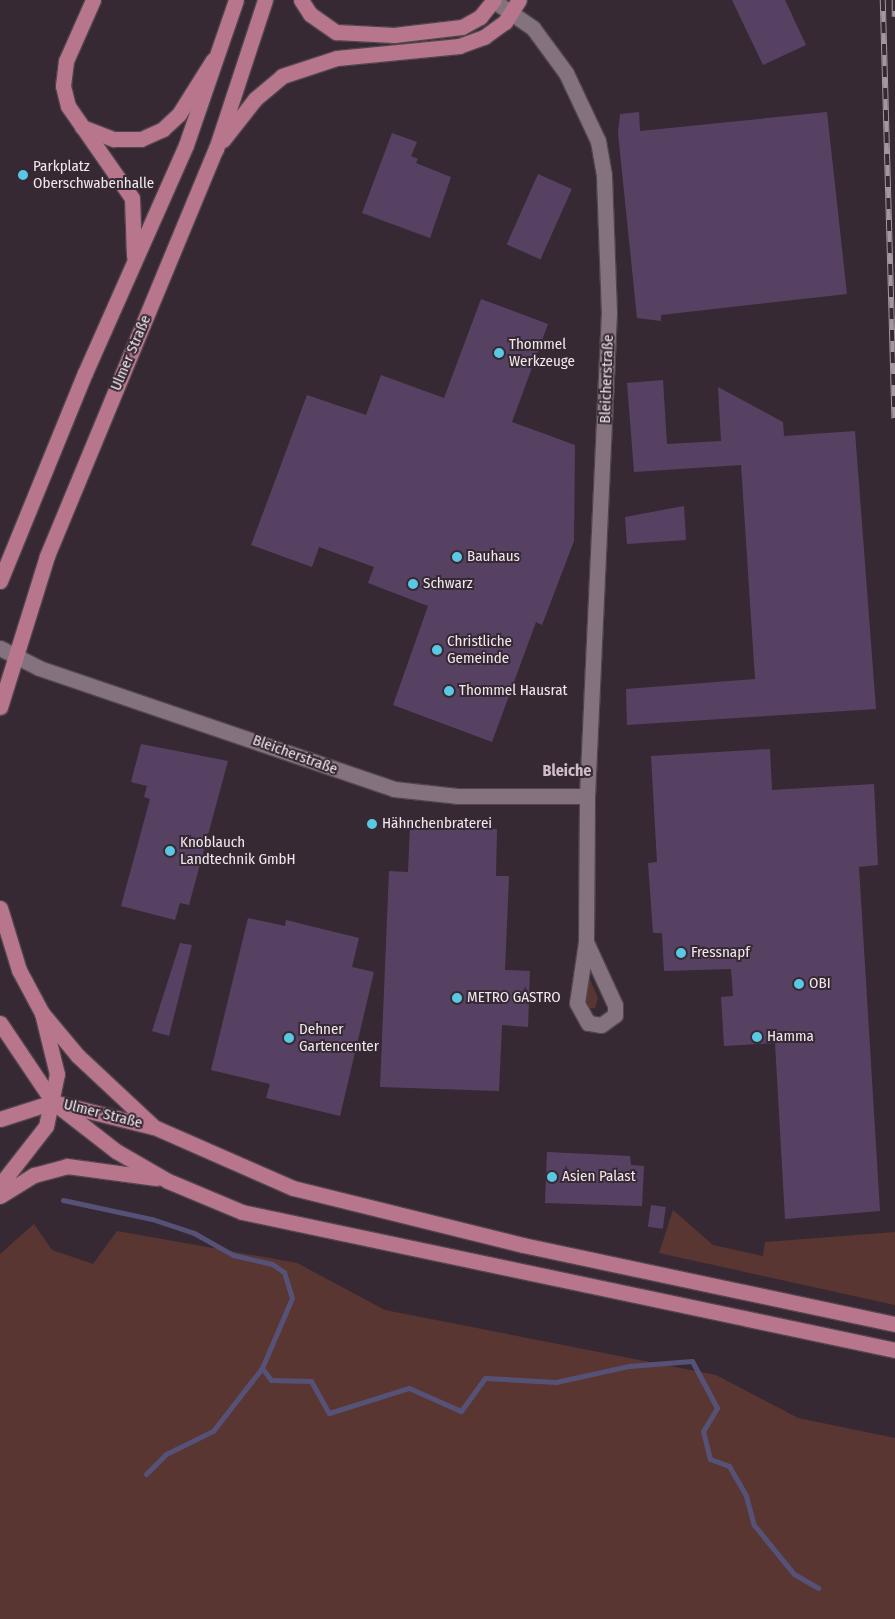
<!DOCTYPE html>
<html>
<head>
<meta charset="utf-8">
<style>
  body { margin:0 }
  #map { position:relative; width:895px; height:1619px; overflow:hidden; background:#372933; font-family:"Fira Sans Condensed",sans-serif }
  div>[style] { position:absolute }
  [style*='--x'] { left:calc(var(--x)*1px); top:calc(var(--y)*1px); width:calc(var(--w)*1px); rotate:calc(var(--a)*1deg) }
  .green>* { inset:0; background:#5a3633 }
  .stream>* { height:5px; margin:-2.5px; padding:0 2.5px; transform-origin:2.5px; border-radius:2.5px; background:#565277 }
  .building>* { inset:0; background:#574163; transform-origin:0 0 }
  .roads { filter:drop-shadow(1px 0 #51454e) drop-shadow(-1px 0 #51454e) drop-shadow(0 1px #51454e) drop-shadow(0 -1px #51454e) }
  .minor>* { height:15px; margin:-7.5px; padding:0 7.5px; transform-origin:7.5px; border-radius:7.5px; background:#84737e }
  .major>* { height:15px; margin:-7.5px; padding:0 7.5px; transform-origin:7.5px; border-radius:7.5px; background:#b8768c }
  .rail>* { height:5.5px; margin-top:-2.75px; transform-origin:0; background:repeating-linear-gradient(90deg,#372933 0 11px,#a3989f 0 22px); box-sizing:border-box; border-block:1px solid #a3989f }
  .dots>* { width:14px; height:14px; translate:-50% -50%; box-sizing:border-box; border:2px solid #372933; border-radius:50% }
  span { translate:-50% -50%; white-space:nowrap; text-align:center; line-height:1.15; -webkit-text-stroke:4px #372933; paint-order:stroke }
  .poi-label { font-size:15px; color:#f1e8ee }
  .left { translate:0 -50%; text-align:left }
  .street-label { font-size:15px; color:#f1e8ee }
  .neighbourhood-label { font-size:16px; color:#cfbdc9; font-weight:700 }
</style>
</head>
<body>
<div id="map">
  <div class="green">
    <i style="clip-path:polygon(588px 975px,598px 998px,595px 1008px,589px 1008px,586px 999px)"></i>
    <i style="clip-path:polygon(673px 1210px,713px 1245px,763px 1256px,765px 1242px,895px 1232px,895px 1305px,659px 1253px)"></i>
    <i style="clip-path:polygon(34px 1224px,52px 1250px,93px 1264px,117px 1231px,297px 1263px,385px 1310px,716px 1375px,798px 1418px,895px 1438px,895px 1619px,0 1619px,0 1254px)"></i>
  </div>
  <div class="stream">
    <i style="--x:63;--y:1200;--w:91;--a:12.1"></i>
    <i style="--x:152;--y:1219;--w:44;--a:18.4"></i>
    <i style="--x:194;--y:1233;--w:45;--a:29.4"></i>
    <i style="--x:233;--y:1255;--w:40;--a:13"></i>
    <i style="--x:272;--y:1264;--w:14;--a:34"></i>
    <i style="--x:284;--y:1272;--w:27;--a:73"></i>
    <i style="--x:292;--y:1298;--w:76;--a:113.2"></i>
    <i style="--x:262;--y:1368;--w:15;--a:53"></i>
    <i style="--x:271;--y:1380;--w:40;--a:1.4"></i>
    <i style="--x:311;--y:1381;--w:37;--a:61"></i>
    <i style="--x:329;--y:1413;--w:84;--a:-17.4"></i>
    <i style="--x:409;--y:1388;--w:57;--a:23.9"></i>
    <i style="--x:461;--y:1411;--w:41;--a:-54"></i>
    <i style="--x:485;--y:1378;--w:71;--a:3.2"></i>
    <i style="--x:556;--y:1382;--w:75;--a:-12.4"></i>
    <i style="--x:629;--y:1366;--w:63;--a:-4.5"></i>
    <i style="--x:692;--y:1361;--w:53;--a:62"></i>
    <i style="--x:717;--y:1408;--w:27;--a:121"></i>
    <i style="--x:703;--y:1431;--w:29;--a:76"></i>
    <i style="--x:710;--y:1459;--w:20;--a:20"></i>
    <i style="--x:729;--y:1466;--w:34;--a:60"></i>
    <i style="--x:746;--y:1496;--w:30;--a:75"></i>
    <i style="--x:754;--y:1525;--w:63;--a:50.8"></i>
    <i style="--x:794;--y:1574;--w:28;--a:30"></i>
    <i style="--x:146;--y:1474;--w:28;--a:-45"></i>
    <i style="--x:166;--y:1454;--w:52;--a:-26.1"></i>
    <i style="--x:213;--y:1431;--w:80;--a:-52.1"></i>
  </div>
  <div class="building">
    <i style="clip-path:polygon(732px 0,785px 0,806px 45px,763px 65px)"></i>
    <i style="clip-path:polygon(639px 112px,640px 131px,827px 112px,847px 294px,661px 315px,661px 321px,637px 318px,618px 133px,620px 114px)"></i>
    <i style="clip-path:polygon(392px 133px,417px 142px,411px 156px,418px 159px,416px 163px,451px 177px,430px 238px,362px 213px)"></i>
    <i style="left:538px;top:174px;width:37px;height:77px;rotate:24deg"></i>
    <i style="clip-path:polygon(481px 299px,548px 324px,512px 422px,575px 445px,574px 541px,542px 625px,536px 622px,492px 742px,393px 705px,428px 606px,368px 583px,374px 567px,319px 547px,312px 567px,251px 545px,307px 395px,366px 415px,381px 375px,444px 398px)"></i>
    <i style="clip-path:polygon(663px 380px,667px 444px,721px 441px,718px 387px,783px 422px,784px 436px,855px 431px,876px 709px,627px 725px,626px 689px,755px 679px,741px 465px,634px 472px,627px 383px)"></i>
    <i style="clip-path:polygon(684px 506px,686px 540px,627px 544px,625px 517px)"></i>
    <i style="clip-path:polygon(141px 744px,228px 761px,189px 905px,180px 903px,175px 920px,121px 906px,150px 799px,144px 797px,147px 786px,131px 782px)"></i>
    <i style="clip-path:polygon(770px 749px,772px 790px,874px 784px,878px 865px,859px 867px,880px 1211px,785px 1219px,775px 1043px,724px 1046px,721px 997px,733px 996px,731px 969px,664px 971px,662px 933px,653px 933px,648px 863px,657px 862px,651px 756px)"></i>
    <i style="clip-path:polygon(410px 826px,497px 829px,496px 876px,509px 876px,505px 970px,530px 971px,528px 1027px,502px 1025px,499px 1091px,380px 1087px,389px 871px,408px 872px)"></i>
    <i style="clip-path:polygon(248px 918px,285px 926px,286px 920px,359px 938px,352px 967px,374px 972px,340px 1116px,266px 1098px,270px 1084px,211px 1070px)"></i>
    <i style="clip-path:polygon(180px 943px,192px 945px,169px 1036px,152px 1031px)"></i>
    <i style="clip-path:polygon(547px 1152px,630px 1156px,631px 1165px,644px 1166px,642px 1206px,545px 1203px)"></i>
    <i style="left:651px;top:1205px;width:15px;height:22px;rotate:8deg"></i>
  </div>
  <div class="roads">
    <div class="minor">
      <i style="--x:0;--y:648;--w:44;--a:27.1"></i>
      <i style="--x:39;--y:668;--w:375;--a:18.8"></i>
      <i style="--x:394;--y:789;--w:63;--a:6.3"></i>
      <i style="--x:457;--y:796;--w:130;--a:0"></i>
      <i style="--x:587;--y:796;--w:484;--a:-87.4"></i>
      <i style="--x:609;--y:313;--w:138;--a:-92.1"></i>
      <i style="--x:604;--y:175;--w:35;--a:-100"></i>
      <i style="--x:598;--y:141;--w:75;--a:-115.2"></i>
      <i style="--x:566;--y:73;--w:56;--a:-126.3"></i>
      <i style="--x:533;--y:28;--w:47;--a:-145.3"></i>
      <i style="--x:586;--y:942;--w:69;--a:65.3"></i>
      <i style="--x:615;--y:1005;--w:10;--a:90"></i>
      <i style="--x:615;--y:1015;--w:17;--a:144"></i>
      <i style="--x:601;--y:1025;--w:13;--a:-171"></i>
      <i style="--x:588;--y:1023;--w:23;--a:-119"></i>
      <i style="--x:577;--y:1003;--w:62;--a:-81.6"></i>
      <i style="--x:586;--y:942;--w:146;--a:-89.6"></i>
    </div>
    <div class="major">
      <i style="--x:93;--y:0;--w:67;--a:113.9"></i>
      <i style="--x:66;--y:61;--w:25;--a:97"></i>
      <i style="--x:63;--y:86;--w:21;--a:76"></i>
      <i style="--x:68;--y:106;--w:112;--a:55.2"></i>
      <i style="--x:132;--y:198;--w:58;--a:88"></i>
      <i style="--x:301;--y:0;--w:17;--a:57"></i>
      <i style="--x:310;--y:14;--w:32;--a:35"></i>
      <i style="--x:336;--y:32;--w:58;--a:3"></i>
      <i style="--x:394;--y:35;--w:68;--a:-6.7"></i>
      <i style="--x:462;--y:27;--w:21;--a:-29"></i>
      <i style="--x:480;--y:17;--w:22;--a:-51"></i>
      <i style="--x:82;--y:127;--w:34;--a:21"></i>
      <i style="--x:114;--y:139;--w:27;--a:0"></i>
      <i style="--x:141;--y:139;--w:24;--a:-24"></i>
      <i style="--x:163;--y:129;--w:22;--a:-43"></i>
      <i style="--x:179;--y:114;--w:64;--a:-57.8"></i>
      <i style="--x:223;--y:140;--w:52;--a:-52"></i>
      <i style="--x:255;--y:99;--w:35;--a:-40"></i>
      <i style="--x:282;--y:76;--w:58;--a:-18.1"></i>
      <i style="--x:337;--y:58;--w:123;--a:-5.6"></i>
      <i style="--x:459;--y:46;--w:27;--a:-20"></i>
      <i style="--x:484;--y:37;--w:26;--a:-36"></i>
      <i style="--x:505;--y:22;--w:26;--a:-58"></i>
      <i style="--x:0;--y:581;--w:225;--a:-67.8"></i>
      <i style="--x:85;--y:373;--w:249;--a:-66.1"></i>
      <i style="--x:186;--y:145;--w:153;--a:-71"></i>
      <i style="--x:0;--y:707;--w:158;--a:-72.7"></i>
      <i style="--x:47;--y:556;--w:441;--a:-67.5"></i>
      <i style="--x:216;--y:149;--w:157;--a:-71.8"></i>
      <i style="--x:0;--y:908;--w:65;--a:73"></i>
      <i style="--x:19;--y:970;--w:49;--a:61.9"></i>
      <i style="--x:42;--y:1013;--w:63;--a:76.2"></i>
      <i style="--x:57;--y:1074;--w:53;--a:101.9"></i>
      <i style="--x:46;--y:1126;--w:75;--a:127.9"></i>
      <i style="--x:42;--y:1013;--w:56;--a:50.1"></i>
      <i style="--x:78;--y:1056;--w:104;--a:43.1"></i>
      <i style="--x:154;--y:1127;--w:152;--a:23.7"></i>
      <i style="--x:293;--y:1188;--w:237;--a:13.9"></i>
      <i style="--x:523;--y:1245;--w:380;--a:12"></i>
      <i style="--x:0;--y:1023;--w:95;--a:56.1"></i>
      <i style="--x:53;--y:1102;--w:80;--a:37.9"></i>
      <i style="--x:116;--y:1151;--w:60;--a:30"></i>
      <i style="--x:168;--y:1181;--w:80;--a:22.7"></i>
      <i style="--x:242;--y:1212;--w:667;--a:11.93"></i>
      <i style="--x:0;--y:1119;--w:56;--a:-17.8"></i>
      <i style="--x:53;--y:1102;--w:103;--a:14"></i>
      <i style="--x:0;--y:1196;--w:40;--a:-32"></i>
      <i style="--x:34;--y:1175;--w:34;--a:-15"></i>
      <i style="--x:67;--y:1166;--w:90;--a:7.7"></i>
    </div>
  </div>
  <div class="rail">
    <i style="--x:883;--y:0;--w:419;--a:88.4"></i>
    <i style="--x:895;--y:0;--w:17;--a:90"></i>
  </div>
  <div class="dots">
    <i style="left:23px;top:175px;background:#59c8e4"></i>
    <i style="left:499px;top:353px;background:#59c8e4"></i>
    <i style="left:457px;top:557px;background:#59c8e4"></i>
    <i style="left:413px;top:584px;background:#59c8e4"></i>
    <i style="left:437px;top:650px;background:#59c8e4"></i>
    <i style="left:449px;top:691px;background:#59c8e4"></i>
    <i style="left:372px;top:824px;background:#59c8e4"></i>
    <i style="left:170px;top:851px;background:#59c8e4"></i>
    <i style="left:681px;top:953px;background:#59c8e4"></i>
    <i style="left:799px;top:984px;background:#59c8e4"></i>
    <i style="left:457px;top:998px;background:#59c8e4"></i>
    <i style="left:757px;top:1037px;background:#59c8e4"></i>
    <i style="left:289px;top:1038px;background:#59c8e4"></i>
    <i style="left:552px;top:1177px;background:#59c8e4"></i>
  </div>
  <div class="poi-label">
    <span class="left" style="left:33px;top:175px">Parkplatz<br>Oberschwabenhalle</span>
    <span class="left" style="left:509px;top:353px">Thommel<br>Werkzeuge</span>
    <span class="left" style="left:467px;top:557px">Bauhaus</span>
    <span class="left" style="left:423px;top:584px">Schwarz</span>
    <span class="left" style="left:447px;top:650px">Christliche<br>Gemeinde</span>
    <span class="left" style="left:459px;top:691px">Thommel Hausrat</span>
    <span class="left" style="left:382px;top:824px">Hähnchenbraterei</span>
    <span class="left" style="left:180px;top:851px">Knoblauch<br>Landtechnik GmbH</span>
    <span class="left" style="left:691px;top:953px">Fressnapf</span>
    <span class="left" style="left:809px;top:984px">OBI</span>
    <span class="left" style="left:467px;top:998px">METRO GASTRO</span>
    <span class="left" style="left:299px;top:1038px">Dehner<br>Gartencenter</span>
    <span class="left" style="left:767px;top:1037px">Hamma</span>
    <span class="left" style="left:562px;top:1177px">Asien Palast</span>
  </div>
  <div class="street-label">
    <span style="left:131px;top:353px;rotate:-67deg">Ulmer Straße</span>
    <span style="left:607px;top:379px;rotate:-88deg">Bleicherstraße</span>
    <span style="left:295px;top:755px;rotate:20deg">Bleicherstraße</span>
    <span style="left:103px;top:1114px;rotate:14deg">Ulmer Straße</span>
  </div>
  <div class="neighbourhood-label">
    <span style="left:567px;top:771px">Bleiche</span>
  </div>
</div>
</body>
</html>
